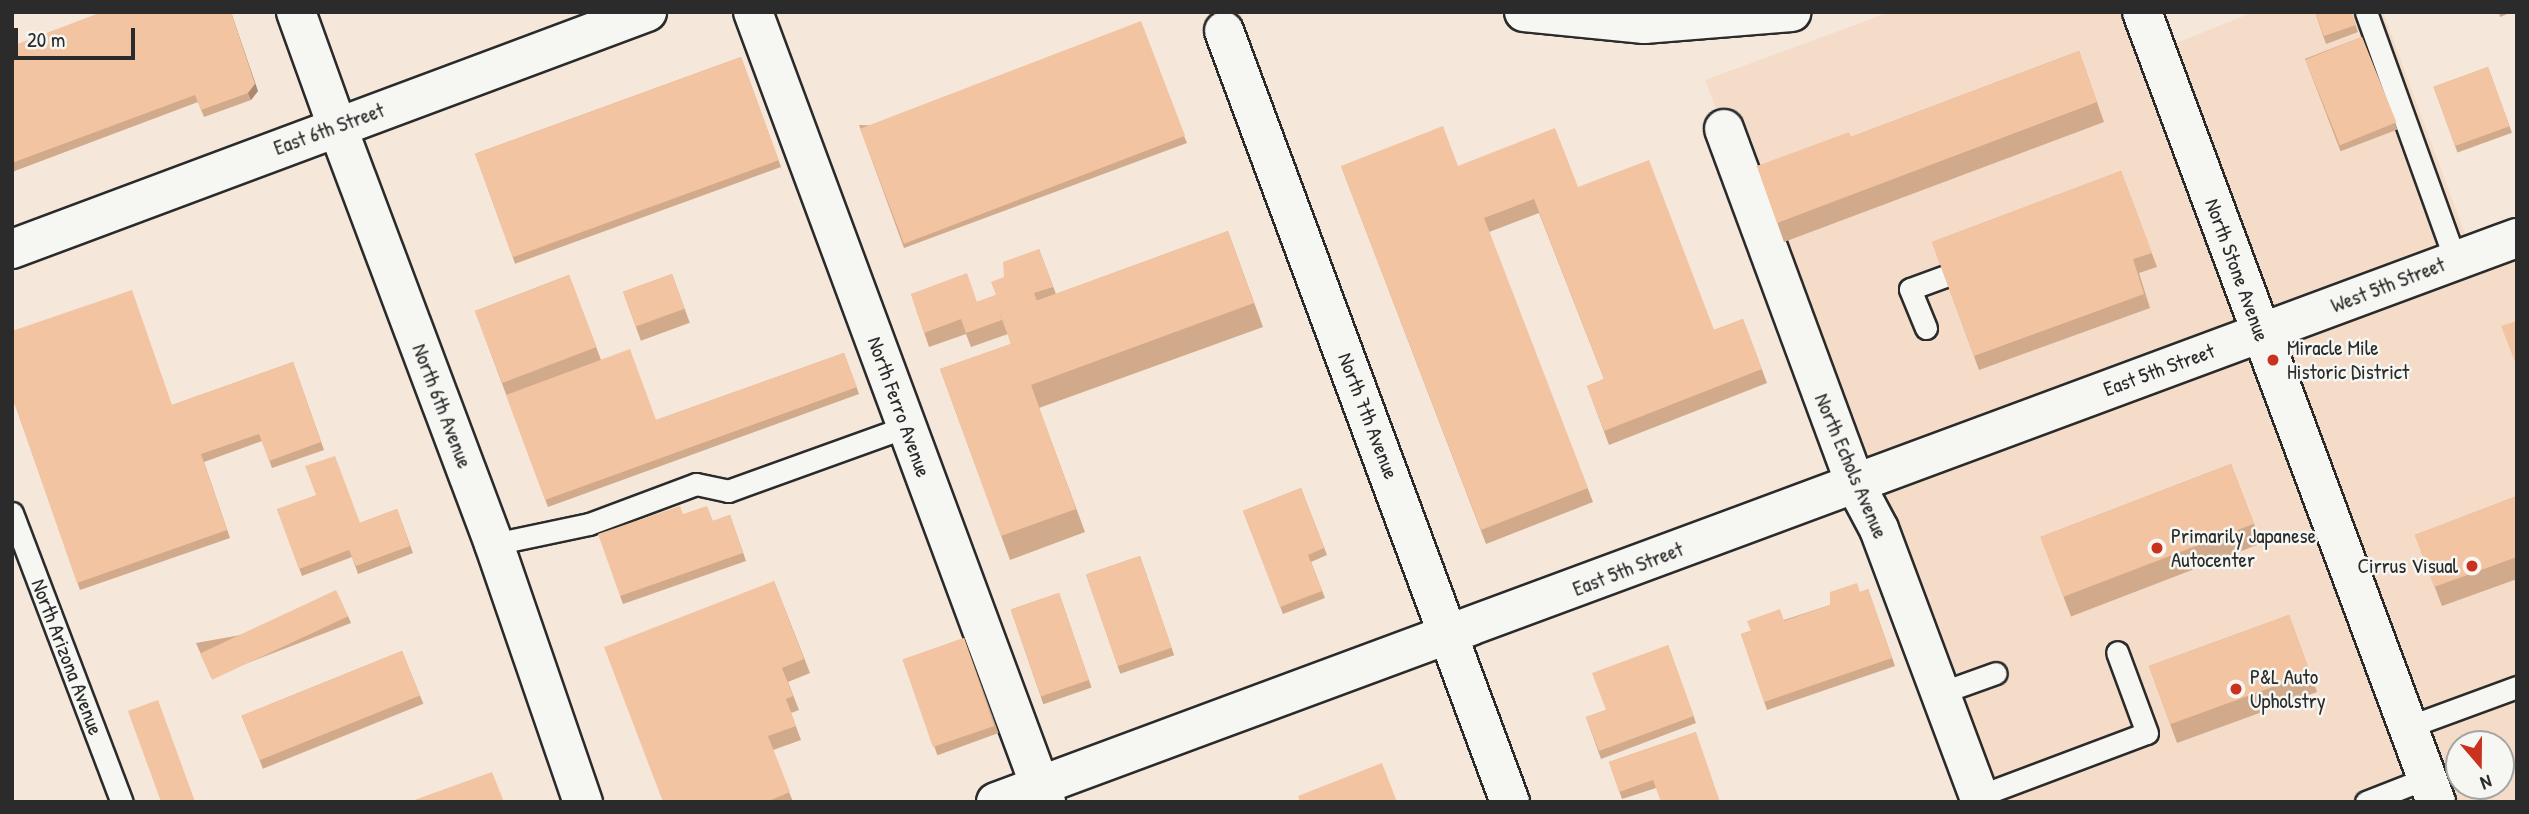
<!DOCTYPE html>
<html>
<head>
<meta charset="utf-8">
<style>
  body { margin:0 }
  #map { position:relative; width:2529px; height:814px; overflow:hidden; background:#f5e7da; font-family:"Patrick Hand",sans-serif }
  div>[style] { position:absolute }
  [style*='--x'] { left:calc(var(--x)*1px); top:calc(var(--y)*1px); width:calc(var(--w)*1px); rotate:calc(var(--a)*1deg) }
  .built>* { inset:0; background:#f4dcc9 }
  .roads { filter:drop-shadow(2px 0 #2b2b2b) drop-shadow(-2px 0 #2b2b2b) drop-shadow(0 2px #2b2b2b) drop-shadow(0 -2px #2b2b2b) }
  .service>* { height:21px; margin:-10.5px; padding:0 10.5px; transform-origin:10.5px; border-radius:10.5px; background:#f6f6f2 }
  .minor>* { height:38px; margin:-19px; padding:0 19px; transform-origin:19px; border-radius:19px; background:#f6f6f2 }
  .tertiary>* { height:38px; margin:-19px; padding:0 19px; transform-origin:19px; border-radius:19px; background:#f6f6f2 }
  .secondary>* { height:38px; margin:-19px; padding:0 19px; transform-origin:19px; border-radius:19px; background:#f6f6f2 }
  .primary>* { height:38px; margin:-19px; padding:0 19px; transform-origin:19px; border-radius:19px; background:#f6f6f2 }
  .wall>* { inset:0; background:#d1a98b; transform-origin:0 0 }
  .shaded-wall>* { inset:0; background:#aa8971 }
  .building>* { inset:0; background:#f3c4a2; transform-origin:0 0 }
  .dots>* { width:19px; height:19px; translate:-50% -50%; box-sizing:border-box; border:4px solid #f6f6f2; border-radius:50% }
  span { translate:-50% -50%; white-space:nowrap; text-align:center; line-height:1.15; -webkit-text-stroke:5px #f6f6f2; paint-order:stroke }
  .street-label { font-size:21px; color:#2b2b2b }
  .poi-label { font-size:21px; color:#2b2b2b }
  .left { translate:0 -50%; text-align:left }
  .right { translate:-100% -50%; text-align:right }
  .frame { position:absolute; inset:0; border:14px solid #2b2b2b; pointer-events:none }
  .north { position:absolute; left:2445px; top:730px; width:70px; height:70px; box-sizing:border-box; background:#f6f6f2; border:2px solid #a5a5a2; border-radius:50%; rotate:160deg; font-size:19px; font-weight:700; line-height:28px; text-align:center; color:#2b2b2b }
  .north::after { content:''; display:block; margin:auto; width:24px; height:32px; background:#c8321e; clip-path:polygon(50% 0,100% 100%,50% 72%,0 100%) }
  .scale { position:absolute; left:14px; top:28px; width:121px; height:32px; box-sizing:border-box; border:4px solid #2b2b2b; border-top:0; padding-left:9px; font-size:21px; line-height:24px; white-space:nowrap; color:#2b2b2b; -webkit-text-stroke:5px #f6f6f2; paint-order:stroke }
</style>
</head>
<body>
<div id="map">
  <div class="built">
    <i style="clip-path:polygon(evenodd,1890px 12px,2142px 12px,2157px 51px,2253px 12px,2383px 12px,2472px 253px,2517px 238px,2517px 802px,1981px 802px,1705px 80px,1890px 12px,2459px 744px,2501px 744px,2501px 786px,2459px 786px,2459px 744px)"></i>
  </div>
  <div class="roads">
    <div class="service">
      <i style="--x:2366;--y:12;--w:263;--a:70.2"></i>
      <i style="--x:1926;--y:328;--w:42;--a:-112.3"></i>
      <i style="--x:1910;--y:289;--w:64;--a:-20.1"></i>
      <i style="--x:12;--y:513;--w:309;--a:69.2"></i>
      <i style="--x:494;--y:544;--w:97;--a:-11.9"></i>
      <i style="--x:589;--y:524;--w:114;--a:-20.5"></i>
      <i style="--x:696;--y:484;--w:33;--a:12"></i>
      <i style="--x:728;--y:491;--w:189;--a:-19.8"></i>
      <i style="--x:1940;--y:693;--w:59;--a:-19.7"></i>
      <i style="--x:2408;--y:727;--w:116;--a:-20.2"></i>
      <i style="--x:1979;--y:796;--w:179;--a:-20.6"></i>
      <i style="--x:2147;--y:733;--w:86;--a:-110.3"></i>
      <i style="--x:2366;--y:802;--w:66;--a:-21.5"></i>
    </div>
    <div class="minor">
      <i style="--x:753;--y:12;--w:843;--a:69.65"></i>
      <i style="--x:1224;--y:31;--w:822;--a:69.65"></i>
      <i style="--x:1724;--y:129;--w:378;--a:69.7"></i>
      <i style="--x:1855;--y:484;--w:51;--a:61.9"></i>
      <i style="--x:1879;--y:529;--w:291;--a:69.5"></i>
      <i style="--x:996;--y:802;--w:1622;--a:-20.35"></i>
    </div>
    <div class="tertiary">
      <i style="--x:337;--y:126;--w:447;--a:69.4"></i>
      <i style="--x:494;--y:544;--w:273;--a:71"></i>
    </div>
    <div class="secondary">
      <i style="--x:296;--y:12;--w:121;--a:70.2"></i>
      <i style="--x:2142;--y:12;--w:843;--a:69.59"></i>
      <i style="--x:12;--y:249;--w:678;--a:-20.47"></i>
    </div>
    <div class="primary">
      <i style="--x:1524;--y:12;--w:121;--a:5.7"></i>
      <i style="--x:1644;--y:24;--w:148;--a:-4.6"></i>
    </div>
  </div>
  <div class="wall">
    <i style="clip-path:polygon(2315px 12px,2351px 12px,2358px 32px,2326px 44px)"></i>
    <i style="clip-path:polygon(2499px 12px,2512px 12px,2500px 17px)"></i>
    <i style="left:2362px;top:37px;width:99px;height:61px;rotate:69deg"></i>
    <i style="clip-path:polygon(12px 46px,258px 91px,251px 100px,204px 117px,198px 102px,12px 172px)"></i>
    <i style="clip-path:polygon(2079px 51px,2104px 122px,1784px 242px,1757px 166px,1851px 137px)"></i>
    <i style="left:741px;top:57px;width:117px;height:283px;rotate:70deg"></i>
    <i style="left:2488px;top:67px;width:70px;height:58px;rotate:70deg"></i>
    <i style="clip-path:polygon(859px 125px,1184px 136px,1187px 143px,904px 248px)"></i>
    <i style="clip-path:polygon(1341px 166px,1458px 166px,1578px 187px,1714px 330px,1743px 319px,1767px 383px,1609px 445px,1587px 386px,1604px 379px,1539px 213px,1489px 232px,1593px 502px,1486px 544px)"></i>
    <i style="clip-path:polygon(2121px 171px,2157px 267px,2139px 273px,2150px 308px,1979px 370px,1932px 242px)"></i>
    <i style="clip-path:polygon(1228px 231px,1263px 327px,1039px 408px,1085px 532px,1010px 560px,940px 369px,1011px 344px,1008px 334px,971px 347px,966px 334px,929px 347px,911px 294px,977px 302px,996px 295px,1039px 249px,1056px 294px)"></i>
    <i style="left:672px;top:274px;width:52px;height:52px;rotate:70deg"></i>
    <i style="clip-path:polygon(569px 275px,601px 360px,656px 420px,844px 353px,859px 394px,548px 507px,475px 311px)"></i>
    <i style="clip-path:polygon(293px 362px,324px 450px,272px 468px,262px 441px,204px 462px,230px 538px,80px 590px,12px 396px,172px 405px)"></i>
    <i style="left:2231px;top:464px;width:85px;height:204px;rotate:69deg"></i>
    <i style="clip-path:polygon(1301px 488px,1327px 555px,1311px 562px,1325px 598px,1283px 614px,1243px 511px)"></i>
    <i style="clip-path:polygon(2517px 496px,2517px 579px,2442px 606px,2415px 535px)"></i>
    <i style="clip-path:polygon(277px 509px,360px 523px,397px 509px,413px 553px,358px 574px,352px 557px,302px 576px)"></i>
    <i style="clip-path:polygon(730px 515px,746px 561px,623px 604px,620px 596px,713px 521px)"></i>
    <i style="left:1140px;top:556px;width:105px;height:57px;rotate:71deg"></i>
    <i style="clip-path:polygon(774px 581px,810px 673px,788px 682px,799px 710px,791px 713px,801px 740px,773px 750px,793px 802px,663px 802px)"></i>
    <i style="clip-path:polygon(1868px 589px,1895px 666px,1767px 710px,1741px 634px,1830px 605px)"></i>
    <i style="left:1059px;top:593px;width:100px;height:51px;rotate:71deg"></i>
    <i style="left:2289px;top:615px;width:82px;height:149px;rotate:70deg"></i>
    <i style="clip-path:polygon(348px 616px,351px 623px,211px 677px,196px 643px)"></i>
    <i style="left:964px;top:638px;width:101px;height:65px;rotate:70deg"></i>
    <i style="clip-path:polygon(1668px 645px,1696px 723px,1601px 759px,1586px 717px,1606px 710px)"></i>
    <i style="left:402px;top:651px;width:57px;height:173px;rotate:68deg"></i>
    <i style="clip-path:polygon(1696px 732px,1656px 788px,1622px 799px,1609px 762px)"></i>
  </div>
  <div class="shaded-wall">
    <i style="clip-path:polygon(231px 12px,258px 91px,251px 100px,248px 93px)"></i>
  </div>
  <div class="building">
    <i style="clip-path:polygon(102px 12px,231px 12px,255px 84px,248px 93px,201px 110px,195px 95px,12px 163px,12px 46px)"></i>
    <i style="clip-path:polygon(2315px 12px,2351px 12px,2356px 25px,2324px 36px)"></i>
    <i style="left:1141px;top:21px;width:123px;height:301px;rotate:69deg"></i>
    <i style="left:2362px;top:37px;width:92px;height:61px;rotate:68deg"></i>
    <i style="clip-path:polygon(2079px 51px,2097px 102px,1777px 223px,1757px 166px,1849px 132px,1851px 137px)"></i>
    <i style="left:741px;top:57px;width:110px;height:283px;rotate:70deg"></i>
    <i style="left:2488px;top:67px;width:63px;height:58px;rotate:70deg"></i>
    <i style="clip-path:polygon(1443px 126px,1458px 166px,1555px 128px,1578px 187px,1649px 160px,1714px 330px,1743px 319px,1762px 369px,1604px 431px,1587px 386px,1604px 379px,1534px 199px,1484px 218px,1588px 488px,1481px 530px,1341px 166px)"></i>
    <i style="clip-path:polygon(2121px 171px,2152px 253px,2133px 259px,2144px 294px,1974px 356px,1932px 242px)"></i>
    <i style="clip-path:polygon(1228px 231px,1254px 303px,1031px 385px,1076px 509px,1001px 536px,940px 369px,1011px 344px,1000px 314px)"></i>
    <i style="clip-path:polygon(1039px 249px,1053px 287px,1034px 293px,1037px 301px,1000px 314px,1002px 320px,966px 333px,961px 319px,924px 333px,911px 294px,967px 273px,977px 302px,996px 295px,991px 282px,1004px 277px,1003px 262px)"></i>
    <i style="left:672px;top:274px;width:37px;height:52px;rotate:70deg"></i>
    <i style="left:569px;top:275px;width:77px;height:101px;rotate:69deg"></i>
    <i style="clip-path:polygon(132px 290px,172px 405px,293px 362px,321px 442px,269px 461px,259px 434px,201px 454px,227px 530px,77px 583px,12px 396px,12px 331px)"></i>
    <i style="clip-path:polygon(2517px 321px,2517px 367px,2501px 326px)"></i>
    <i style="clip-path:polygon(630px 349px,656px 420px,844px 353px,857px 387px,545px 500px,506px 395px)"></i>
    <i style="clip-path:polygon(335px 456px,360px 523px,397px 509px,410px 546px,356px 566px,349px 550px,299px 569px,277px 509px,316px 495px,305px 466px)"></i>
    <i style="left:2231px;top:464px;width:64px;height:204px;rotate:69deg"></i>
    <i style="clip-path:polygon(1301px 488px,1324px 548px,1308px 555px,1322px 591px,1280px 607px,1243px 511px)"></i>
    <i style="clip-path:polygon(2517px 496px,2517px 557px,2434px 587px,2415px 535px)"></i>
    <i style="clip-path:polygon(680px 506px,683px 514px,707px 506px,713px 521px,730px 515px,743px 553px,620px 596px,598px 534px)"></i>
    <i style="left:1140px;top:556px;width:97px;height:57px;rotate:71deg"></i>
    <i style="clip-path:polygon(774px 581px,804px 659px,782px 668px,793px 696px,786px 699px,796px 726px,768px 736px,790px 792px,766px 802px,663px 802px,604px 647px)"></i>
    <i style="clip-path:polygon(1857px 583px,1860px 592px,1868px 589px,1892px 658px,1764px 702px,1741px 634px,1751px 631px,1747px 621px,1780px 609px,1784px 621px,1830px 605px,1830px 592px)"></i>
    <i style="left:336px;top:590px;width:29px;height:150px;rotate:65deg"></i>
    <i style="left:1059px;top:593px;width:92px;height:51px;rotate:71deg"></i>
    <i style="left:2289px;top:615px;width:62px;height:149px;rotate:70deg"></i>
    <i style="left:964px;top:638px;width:93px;height:65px;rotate:71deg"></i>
    <i style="clip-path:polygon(1668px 645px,1694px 716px,1599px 751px,1586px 717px,1606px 710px,1592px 673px)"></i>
    <i style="left:402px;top:651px;width:48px;height:173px;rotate:68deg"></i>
    <i style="left:158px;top:700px;width:109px;height:32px;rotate:70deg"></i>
    <i style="clip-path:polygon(1696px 732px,1720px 802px,1661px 802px,1653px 780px,1619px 792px,1609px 762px)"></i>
    <i style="clip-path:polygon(1382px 763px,1397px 802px,1300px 802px,1298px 796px)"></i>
    <i style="clip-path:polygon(492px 772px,504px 802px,409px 802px)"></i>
  </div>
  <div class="dots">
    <i style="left:2273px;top:360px;background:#c8321e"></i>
    <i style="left:2157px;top:548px;background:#c8321e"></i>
    <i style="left:2472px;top:566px;background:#c8321e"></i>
    <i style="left:2236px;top:689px;background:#c8321e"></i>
  </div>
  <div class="street-label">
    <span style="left:329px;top:129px;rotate:-20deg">East 6th Street</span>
    <span style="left:2237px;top:270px;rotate:70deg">North Stone Avenue</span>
    <span style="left:2388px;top:285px;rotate:-21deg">West 5th Street</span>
    <span style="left:2159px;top:370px;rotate:-20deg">East 5th Street</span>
    <span style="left:442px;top:406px;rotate:69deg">North 6th Avenue</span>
    <span style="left:899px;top:407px;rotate:70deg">North Ferro Avenue</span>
    <span style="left:1368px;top:416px;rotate:69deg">North 7th Avenue</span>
    <span style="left:1851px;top:466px;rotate:67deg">North Echols Avenue</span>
    <span style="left:1628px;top:569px;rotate:-21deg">East 5th Street</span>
    <span style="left:67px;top:657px;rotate:69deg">North Arizona Avenue</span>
  </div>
  <div class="poi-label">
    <span class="left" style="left:2287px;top:360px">Miracle Mile<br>Historic District</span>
    <span class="left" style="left:2171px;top:548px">Primarily Japanese<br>Autocenter</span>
    <span class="right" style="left:2458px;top:566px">Cirrus Visual</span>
    <span class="left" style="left:2250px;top:689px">P&amp;L Auto<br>Upholstry</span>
  </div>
  <div class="frame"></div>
  <div class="north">N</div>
  <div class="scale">20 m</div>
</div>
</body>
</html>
